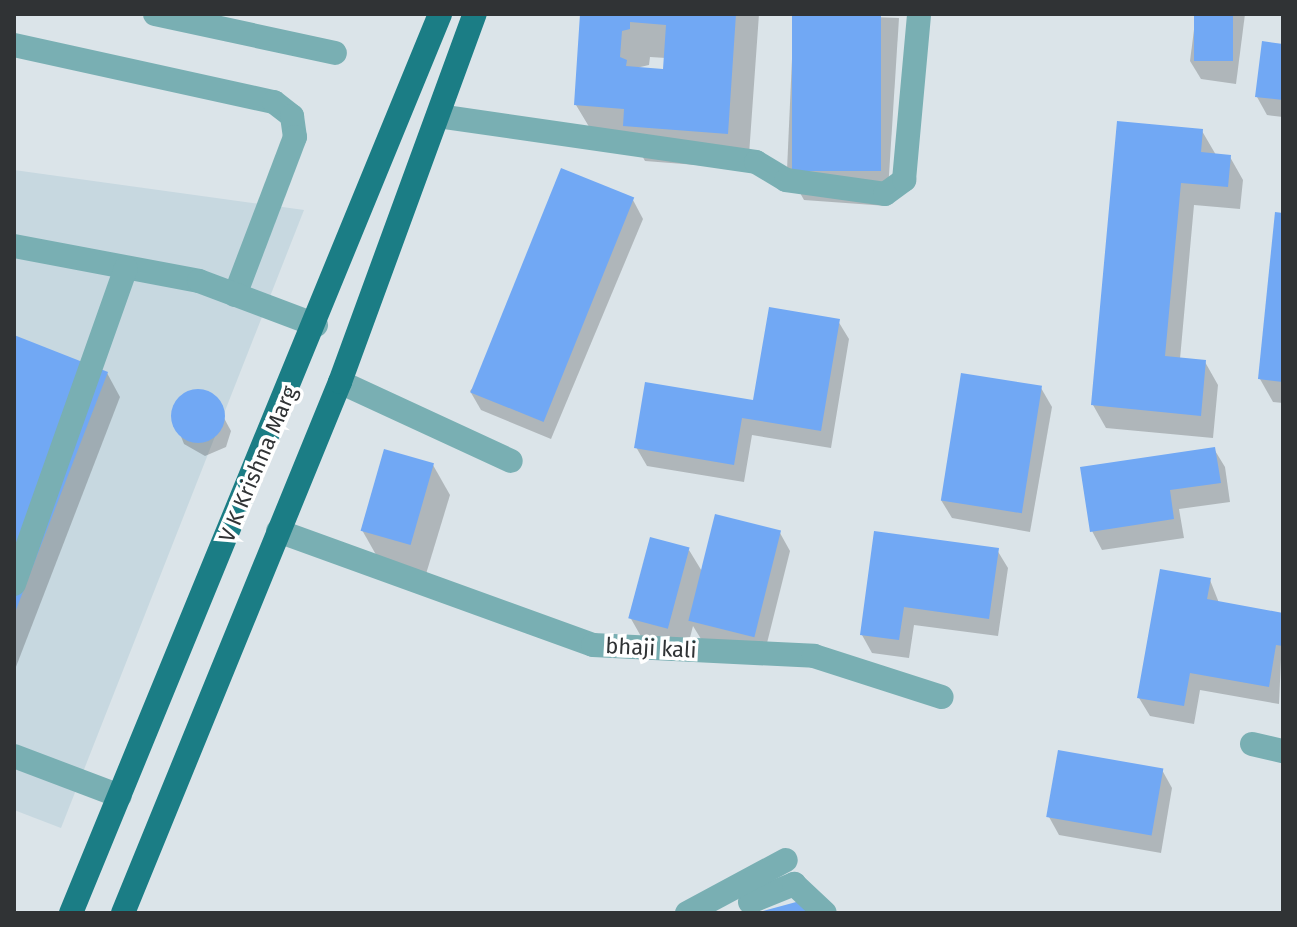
<!DOCTYPE html>
<html>
<head>
<meta charset="utf-8">
<style>
  body { margin:0 }
  #map { position:relative; width:1297px; height:927px; overflow:hidden; background:#dbe4e9; font-family:"Fira Sans",sans-serif }
  div>[style] { position:absolute }
  [style*='--x'] { left:calc(var(--x)*1px); top:calc(var(--y)*1px); width:calc(var(--w)*1px); rotate:calc(var(--a)*1deg) }
  .built>* { inset:0; background:#c7d8e0 }
  .shadow>* { inset:0; background:#0003 }
  .building>* { inset:0; background:#71a8f4; transform-origin:0 0 }
  .round { border-radius:50% }
  .minor>* { height:24px; margin:-12px; padding:0 12px; transform-origin:12px; border-radius:12px; background:#79afb3 }
  .major>* { height:24px; margin:-12px; padding:0 12px; transform-origin:12px; border-radius:12px; background:#1b7d85 }
  span { translate:-50% -50%; white-space:nowrap; text-align:center; line-height:1.15; -webkit-text-stroke:7px #fff; paint-order:stroke }
  .street-label { font-size:22px; color:#303335 }
  .frame { position:absolute; inset:0; border:16px solid #303335; pointer-events:none }
</style>
</head>
<body>
<div id="map">
  <div class="built">
    <i style="clip-path:polygon(14px 170px,304px 210px,61px 828px,14px 810px)"></i>
  </div>
  <div class="shadow">
    <i style="clip-path:polygon(evenodd,582px 14px,759px 14px,748px 169px,645px 161px,635px 143px,597px 140px,576px 105px,582px 14px,650px 57px,666px 58px,665px 71px,636px 68px,649px 65px,650px 57px)"></i>
    <i style="clip-path:polygon(794px 14px,899px 18px,887px 206px,804px 200px,787px 170px)"></i>
    <i style="clip-path:polygon(1196px 14px,1245px 14px,1236px 84px,1201px 79px,1190px 61px)"></i>
    <i style="clip-path:polygon(1283px 46px,1283px 117px,1267px 115px,1257px 97px)"></i>
    <i style="clip-path:polygon(1119px 123px,1202px 131px,1216px 155px,1230px 157px,1243px 180px,1240px 209px,1194px 205px,1180px 359px,1205px 362px,1218px 385px,1213px 438px,1106px 428px,1093px 405px)"></i>
    <i style="clip-path:polygon(633px 200px,643px 219px,551px 439px,481px 410px,470px 391px)"></i>
    <i style="clip-path:polygon(1283px 215px,1283px 403px,1273px 402px,1260px 379px)"></i>
    <i style="clip-path:polygon(838px 321px,849px 339px,831px 448px,752px 435px,744px 482px,647px 466px,636px 447px,754px 402px)"></i>
    <i style="clip-path:polygon(14px 338px,107px 373px,120px 397px,14px 672px)"></i>
    <i style="clip-path:polygon(1041px 388px,1052px 407px,1030px 532px,952px 518px,941px 500px)"></i>
    <i style="clip-path:polygon(194px 391px,211px 394px,231px 431px,226px 447px,205px 456px,184px 444px,173px 416px,179px 400px)"></i>
    <i style="clip-path:polygon(1214px 449px,1225px 467px,1230px 502px,1179px 509px,1184px 538px,1102px 550px,1092px 531px)"></i>
    <i style="clip-path:polygon(433px 465px,450px 495px,426px 574px,379px 560px,362px 530px)"></i>
    <i style="clip-path:polygon(780px 533px,790px 551px,764px 655px,701px 639px,693px 626px,685px 657px,647px 647px,630px 617px,689px 550px,703px 573px)"></i>
    <i style="clip-path:polygon(876px 533px,997px 550px,1008px 568px,998px 636px,914px 625px,909px 658px,872px 653px,862px 635px)"></i>
    <i style="clip-path:polygon(1210px 580px,1219px 603px,1283px 615px,1279px 704px,1200px 690px,1194px 724px,1150px 716px,1139px 698px)"></i>
    <i style="clip-path:polygon(1162px 770px,1172px 788px,1161px 853px,1059px 835px,1049px 817px)"></i>
  </div>
  <div class="building">
    <i style="clip-path:polygon(evenodd,580px 14px,736px 14px,728px 134px,623px 126px,624px 109px,574px 105px,580px 14px,630px 22px,666px 25px,663px 69px,626px 66px,627px 60px,620px 57px,622px 31px,630px 29px,630px 22px)"></i>
    <i style="left:792px;top:14px;width:89px;height:157px"></i>
    <i style="left:1194px;top:14px;width:39px;height:47px"></i>
    <i style="clip-path:polygon(1262px 41px,1283px 44px,1283px 100px,1255px 97px)"></i>
    <i style="clip-path:polygon(1117px 121px,1203px 129px,1201px 152px,1231px 155px,1228px 187px,1181px 183px,1165px 356px,1206px 360px,1201px 416px,1091px 405px)"></i>
    <i style="left:561px;top:168px;width:79px;height:242px;rotate:22deg"></i>
    <i style="clip-path:polygon(1275px 212px,1283px 213px,1283px 382px,1258px 379px)"></i>
    <i style="clip-path:polygon(769px 307px,840px 319px,821px 431px,742px 418px,734px 465px,634px 448px,645px 382px,753px 400px)"></i>
    <i style="clip-path:polygon(14px 335px,108px 372px,14px 615px)"></i>
    <i style="left:961px;top:373px;width:82px;height:129px;rotate:9deg"></i>
    <i class="round" style="left:171px;top:389px;width:54px;height:54px"></i>
    <i style="clip-path:polygon(1215px 447px,1221px 483px,1170px 490px,1174px 519px,1090px 532px,1080px 467px)"></i>
    <i style="left:384px;top:449px;width:52px;height:85px;rotate:16deg"></i>
    <i style="left:715px;top:514px;width:68px;height:110px;rotate:14deg"></i>
    <i style="clip-path:polygon(874px 531px,999px 548px,989px 619px,904px 607px,899px 640px,860px 635px)"></i>
    <i style="left:650px;top:537px;width:41px;height:84px;rotate:15deg"></i>
    <i style="clip-path:polygon(1160px 569px,1211px 578px,1207px 599px,1283px 613px,1283px 646px,1276px 645px,1269px 687px,1190px 673px,1184px 706px,1137px 698px)"></i>
    <i style="left:1058px;top:750px;width:107px;height:68px;rotate:10deg"></i>
    <i style="clip-path:polygon(811px 898px,815px 913px,759px 913px,759px 912px)"></i>
  </div>
  <div class="minor">
    <i style="--x:155;--y:14;--w:184;--a:12.2"></i>
    <i style="--x:14;--y:45;--w:266;--a:12.4"></i>
    <i style="--x:274;--y:102;--w:23;--a:38"></i>
    <i style="--x:292;--y:116;--w:21;--a:82"></i>
    <i style="--x:295;--y:137;--w:169;--a:110.8"></i>
    <i style="--x:438;--y:116;--w:321;--a:8.2"></i>
    <i style="--x:756;--y:162;--w:35;--a:31"></i>
    <i style="--x:786;--y:180;--w:100;--a:8"></i>
    <i style="--x:885;--y:194;--w:24;--a:-36"></i>
    <i style="--x:904;--y:180;--w:167;--a:-84.8"></i>
    <i style="--x:14;--y:246;--w:188;--a:10.7"></i>
    <i style="--x:199;--y:281;--w:125;--a:20.6"></i>
    <i style="--x:340;--y:382;--w:188;--a:24.8"></i>
    <i style="--x:278;--y:531;--w:335;--a:19.9"></i>
    <i style="--x:593;--y:645;--w:221;--a:2.8"></i>
    <i style="--x:814;--y:656;--w:134;--a:17.8"></i>
    <i style="--x:14;--y:584;--w:335;--a:-70.5"></i>
    <i style="--x:1252;--y:744;--w:32;--a:13"></i>
    <i style="--x:14;--y:756;--w:113;--a:20.7"></i>
    <i style="--x:750;--y:902;--w:48;--a:-22.2"></i>
    <i style="--x:794;--y:884;--w:42;--a:43.1"></i>
    <i style="--x:687;--y:913;--w:112;--a:-28.2"></i>
  </div>
  <div class="major">
    <i style="--x:71;--y:913;--w:972;--a:-67.68"></i>
    <i style="--x:123;--y:913;--w:574;--a:-67.77"></i>
    <i style="--x:340;--y:382;--w:392;--a:-69.9"></i>
  </div>
  <div class="street-label">
    <span style="left:258px;top:464px;rotate:-67deg">V K Krishna Marg</span>
    <span style="left:651px;top:648px;rotate:3deg">bhaji kali</span>
  </div>
  <div class="frame"></div>
</div>
</body>
</html>
